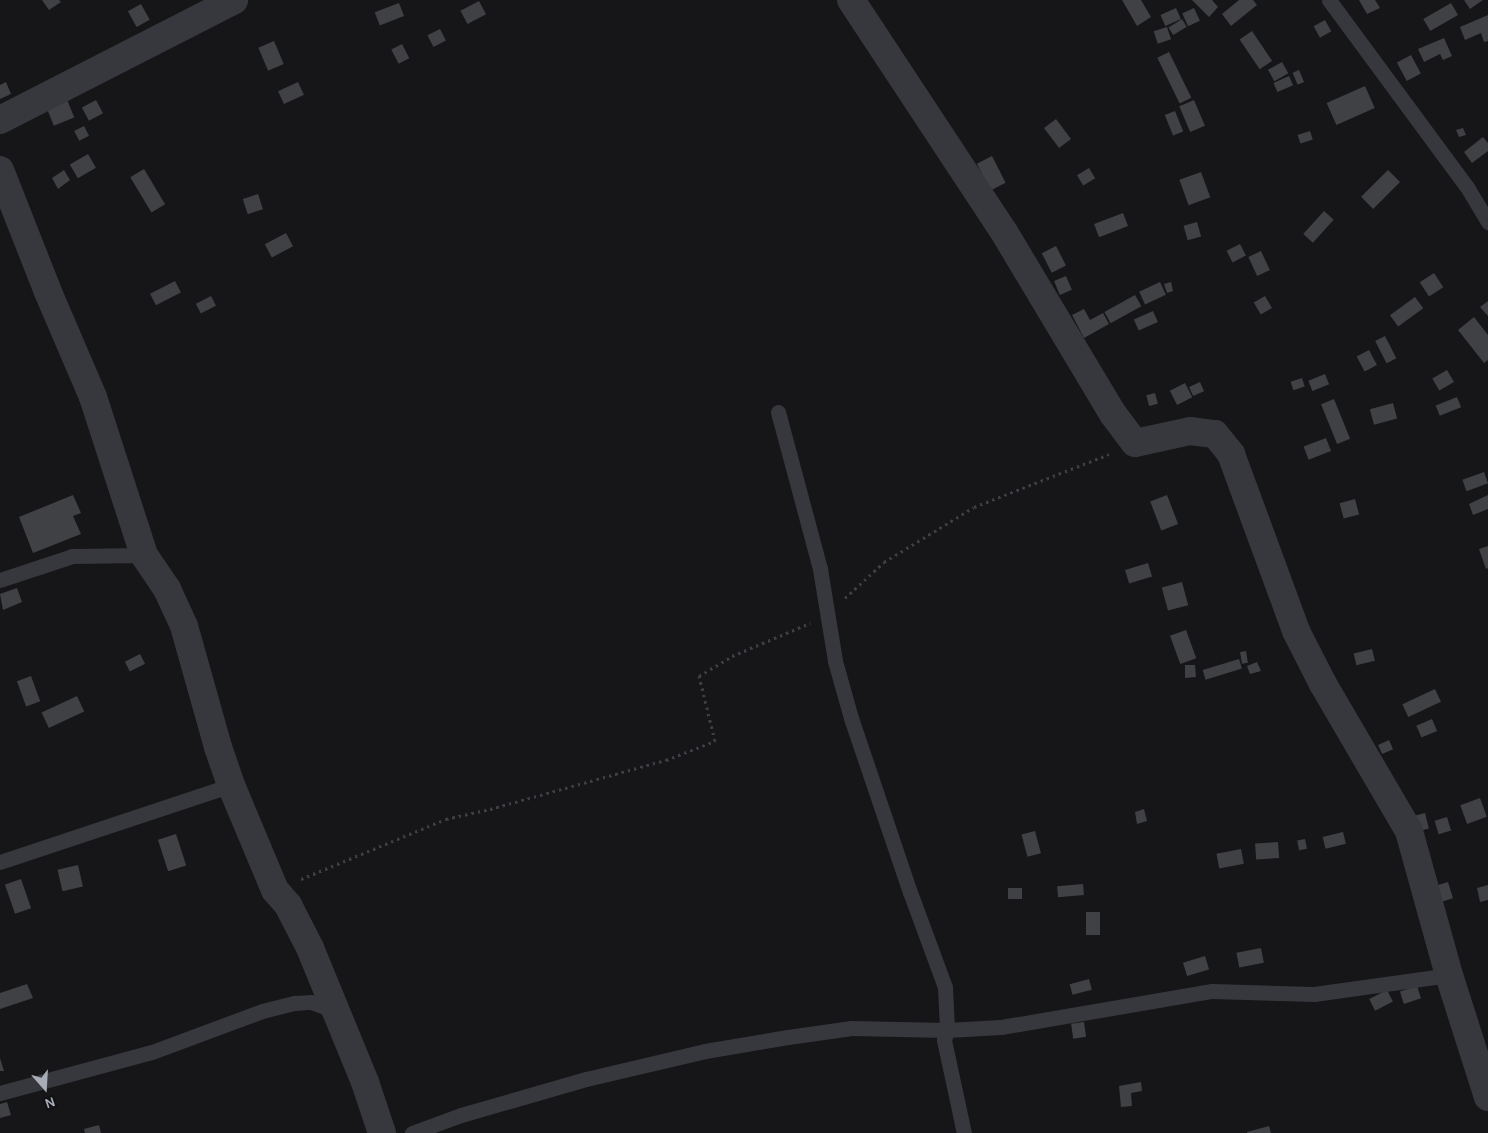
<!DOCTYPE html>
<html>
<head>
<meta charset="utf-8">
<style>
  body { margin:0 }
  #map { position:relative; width:1488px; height:1133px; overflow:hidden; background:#161618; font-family:Karla,sans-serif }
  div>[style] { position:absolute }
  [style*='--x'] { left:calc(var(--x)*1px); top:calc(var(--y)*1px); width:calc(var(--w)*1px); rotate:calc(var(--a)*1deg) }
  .building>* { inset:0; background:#404145; transform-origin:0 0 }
  .path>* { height:3px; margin-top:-1.5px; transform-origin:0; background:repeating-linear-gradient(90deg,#3d3f44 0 2.5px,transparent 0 6.5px) }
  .lane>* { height:15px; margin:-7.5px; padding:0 7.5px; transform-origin:7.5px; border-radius:7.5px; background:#37383d }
  .street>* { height:28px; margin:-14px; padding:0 14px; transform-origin:14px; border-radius:14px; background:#37383d }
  span { translate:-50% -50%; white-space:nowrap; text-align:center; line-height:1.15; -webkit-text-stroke:5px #111113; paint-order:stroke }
  .north { position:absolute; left:20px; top:1063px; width:50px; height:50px; -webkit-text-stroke:4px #111113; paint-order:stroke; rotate:161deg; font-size:14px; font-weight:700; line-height:20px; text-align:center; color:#a8adb8 }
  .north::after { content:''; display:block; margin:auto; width:18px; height:22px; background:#a8adb8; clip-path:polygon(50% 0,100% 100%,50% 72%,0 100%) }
</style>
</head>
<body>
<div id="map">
  <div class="building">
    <i style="clip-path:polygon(42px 0,59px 0,61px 2px,49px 10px)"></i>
    <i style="clip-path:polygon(1122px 0,1141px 0,1151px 17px,1137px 26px)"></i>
    <i style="clip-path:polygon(1192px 0,1212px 0,1218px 7px,1209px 17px)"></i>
    <i style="clip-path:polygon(1239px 0,1253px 0,1257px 5px,1231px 26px,1222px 14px)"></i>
    <i style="clip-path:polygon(1359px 0,1375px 0,1380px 8px,1367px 14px)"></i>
    <i style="clip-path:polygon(1464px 0,1483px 0,1470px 9px)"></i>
    <i style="left:479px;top:1px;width:15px;height:21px;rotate:62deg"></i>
    <i style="left:399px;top:3px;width:14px;height:26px;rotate:69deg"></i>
    <i style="left:1451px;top:3px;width:14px;height:32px;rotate:60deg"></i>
    <i style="left:141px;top:4px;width:18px;height:15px;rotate:61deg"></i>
    <i style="left:1176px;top:8px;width:12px;height:17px;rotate:66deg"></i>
    <i style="left:1194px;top:8px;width:14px;height:13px;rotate:65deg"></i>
    <i style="clip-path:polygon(1488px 15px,1488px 41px,1484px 42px,1481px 33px,1465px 40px,1460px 27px)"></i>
    <i style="left:1182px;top:19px;width:9px;height:16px;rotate:58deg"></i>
    <i style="left:1325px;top:20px;width:13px;height:13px;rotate:61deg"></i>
    <i style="left:1167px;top:27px;width:13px;height:14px;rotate:72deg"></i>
    <i style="left:440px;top:29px;width:13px;height:14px;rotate:63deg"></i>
    <i style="left:1252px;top:31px;width:36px;height:15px;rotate:56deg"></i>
    <i style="clip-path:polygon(1444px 38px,1452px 56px,1443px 60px,1440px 54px,1424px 62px,1418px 49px)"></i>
    <i style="left:274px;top:41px;width:25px;height:17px;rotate:67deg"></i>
    <i style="left:402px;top:44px;width:16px;height:12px;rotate:63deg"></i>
    <i style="left:1169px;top:52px;width:51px;height:13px;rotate:64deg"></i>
    <i style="left:1411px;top:55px;width:21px;height:16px;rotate:62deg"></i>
    <i style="left:1282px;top:62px;width:13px;height:16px;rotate:61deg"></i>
    <i style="left:1299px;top:70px;width:13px;height:7px;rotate:67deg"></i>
    <i style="left:1289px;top:76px;width:10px;height:17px;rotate:66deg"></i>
    <i style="clip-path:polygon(6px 82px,11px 94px,0 99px,0 85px)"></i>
    <i style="left:298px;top:82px;width:14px;height:22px;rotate:65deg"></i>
    <i style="left:1365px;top:86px;width:24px;height:42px;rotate:66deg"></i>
    <i style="left:66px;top:97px;width:22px;height:22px;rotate:68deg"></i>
    <i style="left:96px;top:100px;width:15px;height:16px;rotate:62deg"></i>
    <i style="left:1194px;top:100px;width:28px;height:16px;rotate:67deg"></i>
    <i style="left:1175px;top:111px;width:22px;height:11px;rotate:68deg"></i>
    <i style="left:1056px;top:119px;width:25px;height:15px;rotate:53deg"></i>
    <i style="left:84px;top:126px;width:11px;height:11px;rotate:63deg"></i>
    <i style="clip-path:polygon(1463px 128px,1466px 135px,1459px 137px,1456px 130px)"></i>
    <i style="left:1310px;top:131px;width:9px;height:13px;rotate:72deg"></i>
    <i style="clip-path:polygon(1483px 137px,1488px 143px,1488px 151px,1472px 163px,1464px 152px)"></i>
    <i style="left:88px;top:154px;width:16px;height:21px;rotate:60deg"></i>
    <i style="left:992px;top:156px;width:30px;height:17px;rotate:63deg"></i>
    <i style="left:1089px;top:168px;width:12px;height:14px;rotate:59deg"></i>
    <i style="left:144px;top:169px;width:41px;height:16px;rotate:59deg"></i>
    <i style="clip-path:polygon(64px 170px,70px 180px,58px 189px,52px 178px)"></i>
    <i style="left:1388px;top:170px;width:17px;height:38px;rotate:45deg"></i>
    <i style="left:1201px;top:172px;width:27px;height:23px;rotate:70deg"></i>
    <i style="left:258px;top:194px;width:16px;height:16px;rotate:72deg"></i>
    <i style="left:1324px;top:211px;width:13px;height:31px;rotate:42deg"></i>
    <i style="left:1123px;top:213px;width:14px;height:31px;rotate:69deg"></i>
    <i style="left:1197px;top:222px;width:15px;height:14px;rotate:74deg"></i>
    <i style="left:286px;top:233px;width:15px;height:24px;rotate:62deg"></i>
    <i style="left:1240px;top:244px;width:13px;height:15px;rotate:63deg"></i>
    <i style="left:1056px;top:246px;width:22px;height:16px;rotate:63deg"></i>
    <i style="left:1261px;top:251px;width:21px;height:14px;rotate:65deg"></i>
    <i style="left:1434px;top:273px;width:17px;height:17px;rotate:57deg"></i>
    <i style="left:1066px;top:276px;width:15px;height:13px;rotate:67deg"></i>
    <i style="left:175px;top:281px;width:13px;height:28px;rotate:63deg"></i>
    <i style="left:1160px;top:282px;width:14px;height:23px;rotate:65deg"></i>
    <i style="clip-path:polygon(1171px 282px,1173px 291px,1167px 293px,1164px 284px)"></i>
    <i style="left:1135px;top:295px;width:13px;height:35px;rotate:61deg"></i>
    <i style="left:211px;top:296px;width:11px;height:17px;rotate:63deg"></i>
    <i style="left:1265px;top:296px;width:14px;height:13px;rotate:60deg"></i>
    <i style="left:1415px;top:297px;width:14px;height:31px;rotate:54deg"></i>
    <i style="clip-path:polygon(1488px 301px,1488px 316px,1480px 307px)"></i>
    <i style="clip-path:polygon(1084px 309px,1090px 320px,1103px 313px,1109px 324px,1084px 338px,1072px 315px)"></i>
    <i style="left:1153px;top:311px;width:12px;height:21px;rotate:66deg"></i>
    <i style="clip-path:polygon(1474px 317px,1488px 335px,1488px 360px,1484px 363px,1458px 330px)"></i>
    <i style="left:1385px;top:336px;width:25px;height:11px;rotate:63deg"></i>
    <i style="left:1369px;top:350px;width:17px;height:14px;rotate:62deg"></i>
    <i style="left:1447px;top:370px;width:14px;height:17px;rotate:60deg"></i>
    <i style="left:1325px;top:374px;width:11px;height:18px;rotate:68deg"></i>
    <i style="left:1302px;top:378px;width:9px;height:12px;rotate:72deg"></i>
    <i style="left:1200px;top:382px;width:10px;height:12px;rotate:66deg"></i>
    <i style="left:1185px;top:383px;width:16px;height:17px;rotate:63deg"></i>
    <i style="left:1155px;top:393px;width:11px;height:9px;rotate:75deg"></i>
    <i style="left:1457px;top:397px;width:11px;height:23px;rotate:68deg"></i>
    <i style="left:1334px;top:399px;width:43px;height:14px;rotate:68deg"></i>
    <i style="left:1393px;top:403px;width:16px;height:24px;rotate:75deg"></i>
    <i style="left:1326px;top:438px;width:14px;height:24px;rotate:69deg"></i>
    <i style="left:1484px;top:472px;width:12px;height:23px;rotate:70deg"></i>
    <i style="clip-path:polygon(73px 495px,81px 513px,73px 516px,81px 534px,33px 553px,19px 517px)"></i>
    <i style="left:1167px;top:495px;width:31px;height:18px;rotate:69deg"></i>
    <i style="clip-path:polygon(1488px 495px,1488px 509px,1473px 515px,1469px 504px)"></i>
    <i style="left:1355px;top:499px;width:16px;height:16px;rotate:75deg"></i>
    <i style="clip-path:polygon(1488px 546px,1488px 568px,1486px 569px,1479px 549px)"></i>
    <i style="left:1148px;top:563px;width:14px;height:24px;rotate:73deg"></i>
    <i style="left:1182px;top:582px;width:24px;height:21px;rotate:75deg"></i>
    <i style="clip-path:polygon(17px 588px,22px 602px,3px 610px,0 594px)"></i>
    <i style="left:1186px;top:630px;width:30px;height:17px;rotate:70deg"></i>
    <i style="left:1372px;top:649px;width:12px;height:19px;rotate:76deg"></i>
    <i style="left:1246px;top:651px;width:12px;height:6px;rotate:81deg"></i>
    <i style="left:140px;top:654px;width:11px;height:17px;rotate:63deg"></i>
    <i style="left:1239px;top:659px;width:10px;height:38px;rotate:73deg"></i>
    <i style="clip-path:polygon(1257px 662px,1261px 671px,1250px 674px,1247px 666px)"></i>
    <i style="clip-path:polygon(1185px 665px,1195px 665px,1196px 677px,1185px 678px)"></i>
    <i style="left:31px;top:676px;width:27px;height:15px;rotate:70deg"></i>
    <i style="left:1435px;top:689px;width:14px;height:36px;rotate:65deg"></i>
    <i style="left:77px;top:696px;width:17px;height:39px;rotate:65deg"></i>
    <i style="left:1432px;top:719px;width:13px;height:17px;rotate:67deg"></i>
    <i style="left:1389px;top:740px;width:10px;height:12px;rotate:66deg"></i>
    <i style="left:1480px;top:798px;width:20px;height:21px;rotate:70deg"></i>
    <i style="clip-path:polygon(1144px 809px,1147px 821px,1137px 824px,1135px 812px)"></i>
    <i style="left:1425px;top:813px;width:16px;height:13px;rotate:76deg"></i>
    <i style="left:1447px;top:817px;width:14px;height:13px;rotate:73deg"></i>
    <i style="left:1035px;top:831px;width:23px;height:14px;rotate:75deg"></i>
    <i style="left:1343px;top:832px;width:12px;height:21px;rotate:76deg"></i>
    <i style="left:176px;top:834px;width:33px;height:19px;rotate:72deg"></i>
    <i style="left:1305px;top:839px;width:10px;height:8px;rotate:79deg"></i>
    <i style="left:1278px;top:842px;width:16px;height:23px;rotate:86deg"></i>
    <i style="left:1241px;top:849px;width:15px;height:25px;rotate:79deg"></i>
    <i style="left:78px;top:865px;width:22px;height:21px;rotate:77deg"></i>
    <i style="left:21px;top:879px;width:31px;height:17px;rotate:71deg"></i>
    <i style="left:1448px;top:882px;width:17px;height:15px;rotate:73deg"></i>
    <i style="left:1083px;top:884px;width:11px;height:26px;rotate:85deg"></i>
    <i style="clip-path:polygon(1488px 885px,1488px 900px,1480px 902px,1477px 888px)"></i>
    <i style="left:1008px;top:888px;width:14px;height:11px"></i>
    <i style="left:1100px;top:912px;width:23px;height:14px;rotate:90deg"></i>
    <i style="left:1261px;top:948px;width:15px;height:25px;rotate:79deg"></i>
    <i style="left:1205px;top:956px;width:14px;height:23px;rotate:73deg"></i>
    <i style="left:1089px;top:979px;width:11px;height:20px;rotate:75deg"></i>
    <i style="clip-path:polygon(27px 984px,33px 998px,0 1009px,0 993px)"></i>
    <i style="left:1417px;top:986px;width:13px;height:18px;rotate:72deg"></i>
    <i style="left:1387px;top:990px;width:13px;height:20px;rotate:63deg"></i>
    <i style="left:1084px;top:1022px;width:15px;height:13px;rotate:82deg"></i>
    <i style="clip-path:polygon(0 1058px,4px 1071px,0 1071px)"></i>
    <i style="clip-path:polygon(1141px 1082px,1142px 1091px,1131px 1093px,1132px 1106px,1121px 1107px,1119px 1086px)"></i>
    <i style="clip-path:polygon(7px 1102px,11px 1115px,0 1118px,0 1104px)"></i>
    <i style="clip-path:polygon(99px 1125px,101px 1133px,85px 1133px,84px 1129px)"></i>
    <i style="clip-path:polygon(1269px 1126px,1271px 1133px,1247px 1133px,1247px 1132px)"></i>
  </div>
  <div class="path">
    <i style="--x:845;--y:598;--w:53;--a:-42.7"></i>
    <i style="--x:884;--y:562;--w:105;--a:-31.4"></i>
    <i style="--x:974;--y:507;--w:145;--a:-21.4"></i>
    <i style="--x:301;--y:879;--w:157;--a:-22.5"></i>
    <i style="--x:446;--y:819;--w:45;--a:-12.8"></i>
    <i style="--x:490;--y:809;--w:183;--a:-15.6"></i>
    <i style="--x:666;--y:760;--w:53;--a:-21.2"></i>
    <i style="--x:715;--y:741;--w:67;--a:-103.8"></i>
    <i style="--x:699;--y:676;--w:39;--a:-31"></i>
    <i style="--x:732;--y:656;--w:85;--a:-22.9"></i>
  </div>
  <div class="lane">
    <i style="--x:1329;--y:0;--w:232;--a:53.6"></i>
    <i style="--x:1467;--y:187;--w:41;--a:59"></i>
    <i style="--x:778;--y:412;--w:163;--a:75"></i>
    <i style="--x:820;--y:569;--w:93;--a:80.7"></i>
    <i style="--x:835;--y:661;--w:59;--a:74.3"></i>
    <i style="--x:851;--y:718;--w:184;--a:71.3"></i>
    <i style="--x:910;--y:892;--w:101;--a:69.8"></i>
    <i style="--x:945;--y:987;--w:43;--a:87.3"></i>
    <i style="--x:947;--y:1030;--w:10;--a:107"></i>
    <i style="--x:944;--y:1040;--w:95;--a:77.9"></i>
    <i style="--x:0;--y:580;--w:76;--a:-18.4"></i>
    <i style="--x:72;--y:556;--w:72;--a:-0.8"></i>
    <i style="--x:0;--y:862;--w:243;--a:-18.4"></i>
    <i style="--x:0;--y:1093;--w:157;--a:-15.1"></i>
    <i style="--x:152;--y:1052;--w:117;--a:-20.4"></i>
    <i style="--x:262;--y:1011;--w:34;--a:-14"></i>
    <i style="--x:295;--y:1003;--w:16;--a:-4"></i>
    <i style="--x:311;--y:1002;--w:27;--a:20"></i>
    <i style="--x:412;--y:1133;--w:52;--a:-20.2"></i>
    <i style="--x:461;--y:1115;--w:130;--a:-16.1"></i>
    <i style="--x:586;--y:1079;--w:122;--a:-13.2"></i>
    <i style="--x:705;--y:1051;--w:84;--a:-9.6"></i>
    <i style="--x:788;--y:1037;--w:64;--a:-8.1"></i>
    <i style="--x:851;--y:1028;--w:96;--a:1.2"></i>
    <i style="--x:947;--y:1030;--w:54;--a:-3.2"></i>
    <i style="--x:1001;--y:1027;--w:214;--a:-9.7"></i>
    <i style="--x:1212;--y:991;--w:102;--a:1.7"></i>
    <i style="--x:1314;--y:994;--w:136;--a:-8"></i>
  </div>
  <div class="street">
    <i style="--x:851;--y:0;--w:278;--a:56.6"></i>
    <i style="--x:1004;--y:232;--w:212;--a:59.1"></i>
    <i style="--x:1113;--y:414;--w:36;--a:53"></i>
    <i style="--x:1135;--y:443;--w:56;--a:-12.3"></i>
    <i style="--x:1190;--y:431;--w:25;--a:7"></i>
    <i style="--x:1215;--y:434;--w:26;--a:51"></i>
    <i style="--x:1231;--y:454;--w:189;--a:69.8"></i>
    <i style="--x:1296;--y:631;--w:59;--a:63"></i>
    <i style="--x:1323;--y:684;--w:170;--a:59.7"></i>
    <i style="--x:1409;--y:831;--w:149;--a:74.5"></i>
    <i style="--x:1449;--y:975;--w:128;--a:72.3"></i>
    <i style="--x:0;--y:120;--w:263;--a:-27.1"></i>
    <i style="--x:0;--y:170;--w:131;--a:68.5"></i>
    <i style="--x:48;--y:292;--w:114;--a:66.8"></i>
    <i style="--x:93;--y:397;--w:166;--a:72.1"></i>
    <i style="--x:144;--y:555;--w:41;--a:55.9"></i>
    <i style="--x:167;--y:589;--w:41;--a:65.3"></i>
    <i style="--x:184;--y:626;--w:126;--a:74.3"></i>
    <i style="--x:218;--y:747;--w:40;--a:71.1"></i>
    <i style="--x:231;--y:785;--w:114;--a:67.3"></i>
    <i style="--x:275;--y:890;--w:20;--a:49"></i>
    <i style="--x:288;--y:905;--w:48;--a:62.9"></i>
    <i style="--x:310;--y:948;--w:145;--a:67.7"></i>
    <i style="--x:365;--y:1082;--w:54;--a:71.6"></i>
  </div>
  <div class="north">N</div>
</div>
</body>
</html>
